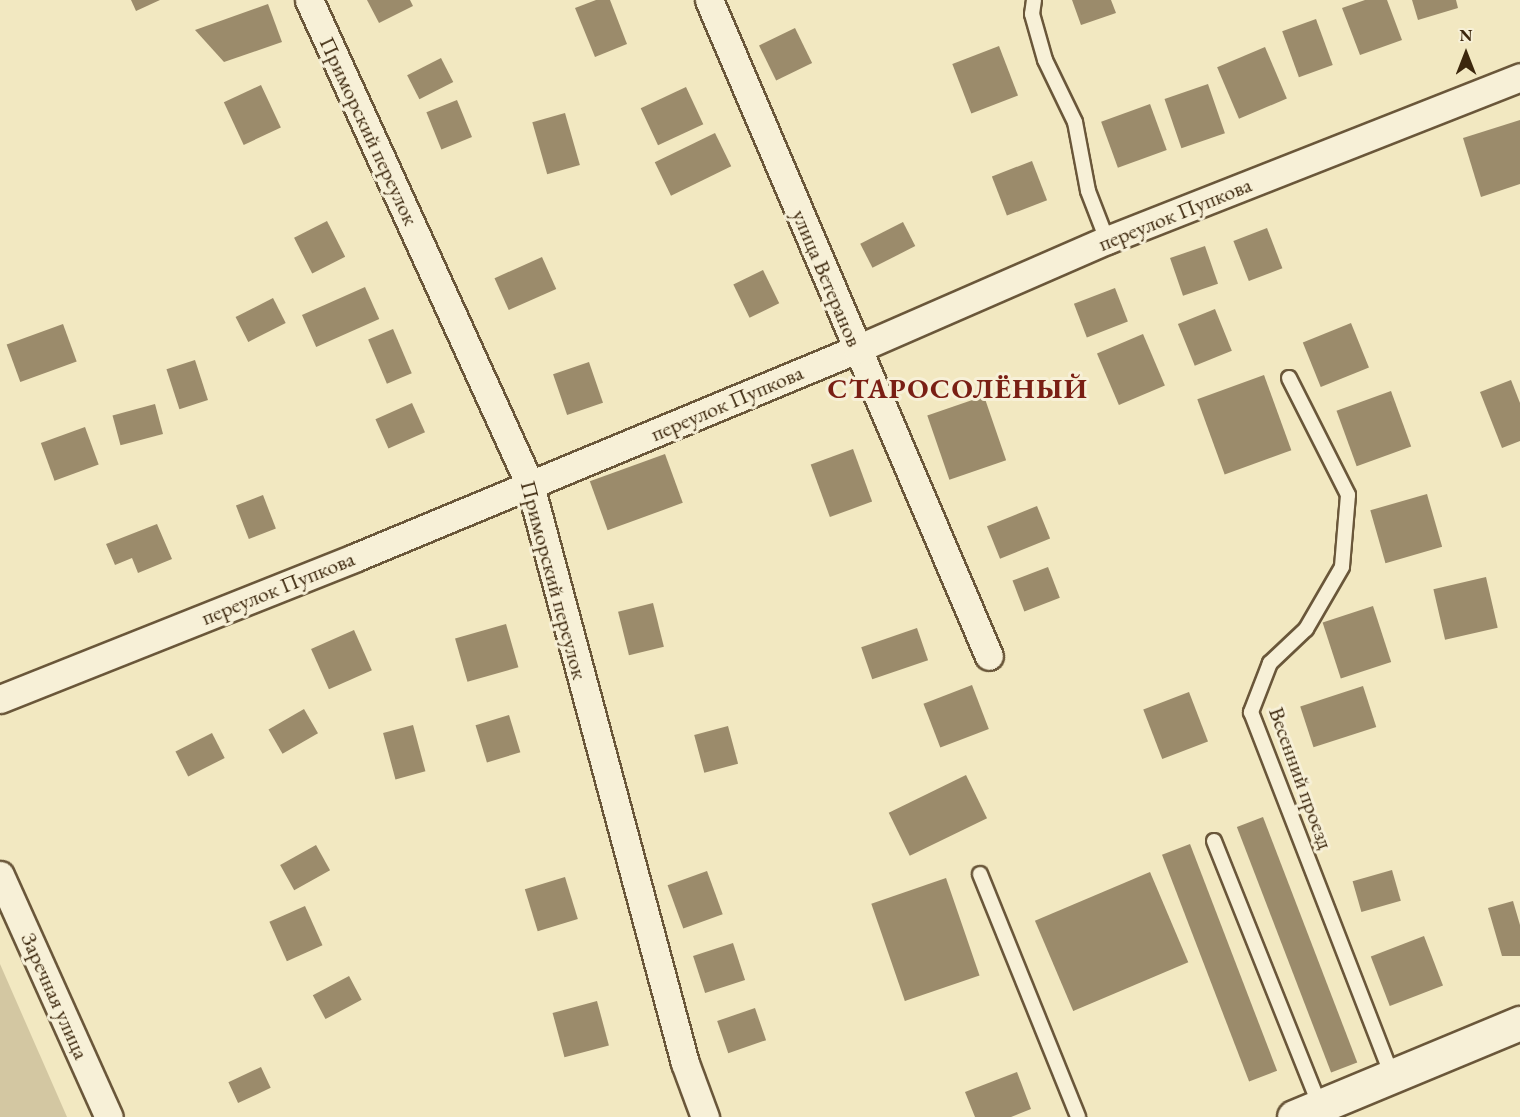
<!DOCTYPE html>
<html>
<head>
<meta charset="utf-8">
<style>
  body { margin:0 }
  #map { position:relative; width:1520px; height:1117px; overflow:hidden; background:#f2e8c1; font-family:"EB Garamond",serif }
  div>[style] { position:absolute }
  [style*='--x'] { left:calc(var(--x)*1px); top:calc(var(--y)*1px); width:calc(var(--w)*1px); rotate:calc(var(--a)*1deg) }
  .green>* { inset:0; background:#d3c7a2 }
  .building>* { inset:0; background:#9b8b6b; transform-origin:0 0 }
  .roads { filter:drop-shadow(2px 0 #6a573a) drop-shadow(-2px 0 #6a573a) drop-shadow(0 2px #6a573a) drop-shadow(0 -2px #6a573a) }
  .lane>* { height:14px; margin:-7px; padding:0 7px; transform-origin:7px; border-radius:7px; background:#f7f0d7 }
  .street>* { height:27px; margin:-13.5px; padding:0 13.5px; transform-origin:13.5px; border-radius:13.5px; background:#f7f0d7 }
  .secondary>* { height:33px; margin:-16.5px; padding:0 16.5px; transform-origin:16.5px; border-radius:16.5px; background:#f7f0d7 }
  span { translate:-50% -50%; white-space:nowrap; text-align:center; line-height:1.15; -webkit-text-stroke:6px #f7f0d7; paint-order:stroke }
  .street-label { font-size:22px; color:#3c270d }
  .district-label { font-size:28px; color:#7a1f14; font-weight:700; letter-spacing:1.5px }
  .north { position:absolute; left:1436px; top:24px; width:60px; height:60px; -webkit-text-stroke:4px #f7f0d7; paint-order:stroke; rotate:0deg; font-size:16px; font-weight:700; line-height:24px; text-align:center; color:#3c270d }
  .north::after { content:''; display:block; margin:auto; width:21px; height:27px; background:#3c270d; clip-path:polygon(50% 0,100% 100%,50% 72%,0 100%) }
</style>
</head>
<body>
<div id="map">
  <div class="green">
    <i style="clip-path:polygon(0 964px,67px 1117px,0 1117px)"></i>
  </div>
  <div class="building">
    <i style="clip-path:polygon(131px 0,160px 0,136px 11px)"></i>
    <i style="clip-path:polygon(367px 0,410px 0,413px 6px,379px 23px)"></i>
    <i style="clip-path:polygon(596px 0,610px 0,627px 44px,595px 57px,575px 8px)"></i>
    <i style="clip-path:polygon(1072px 0,1111px 0,1116px 13px,1081px 25px)"></i>
    <i style="clip-path:polygon(1365px 0,1387px 0,1402px 40px,1360px 55px,1342px 8px)"></i>
    <i style="clip-path:polygon(1412px 0,1456px 0,1458px 8px,1418px 20px)"></i>
    <i style="clip-path:polygon(268px 4px,282px 42px,224px 62px,195px 30px)"></i>
    <i style="left:1316px;top:19px;width:49px;height:36px;rotate:70deg"></i>
    <i style="left:795px;top:28px;width:39px;height:40px;rotate:64deg"></i>
    <i style="left:999px;top:46px;width:53px;height:50px;rotate:69deg"></i>
    <i style="left:1265px;top:47px;width:56px;height:52px;rotate:67deg"></i>
    <i style="left:441px;top:58px;width:27px;height:38px;rotate:63deg"></i>
    <i style="left:1208px;top:84px;width:52px;height:46px;rotate:71deg"></i>
    <i style="left:261px;top:85px;width:47px;height:41px;rotate:65deg"></i>
    <i style="left:686px;top:87px;width:41px;height:50px;rotate:65deg"></i>
    <i style="left:457px;top:100px;width:40px;height:33px;rotate:68deg"></i>
    <i style="left:1150px;top:104px;width:49px;height:52px;rotate:70deg"></i>
    <i style="left:565px;top:113px;width:54px;height:34px;rotate:74deg"></i>
    <i style="clip-path:polygon(1520px 120px,1520px 184px,1481px 197px,1463px 138px)"></i>
    <i style="left:715px;top:133px;width:37px;height:67px;rotate:64deg"></i>
    <i style="left:1032px;top:161px;width:42px;height:43px;rotate:69deg"></i>
    <i style="left:327px;top:221px;width:40px;height:37px;rotate:63deg"></i>
    <i style="left:903px;top:222px;width:27px;height:48px;rotate:63deg"></i>
    <i style="left:1267px;top:228px;width:43px;height:36px;rotate:69deg"></i>
    <i style="left:1205px;top:246px;width:40px;height:37px;rotate:71deg"></i>
    <i style="left:542px;top:257px;width:35px;height:52px;rotate:66deg"></i>
    <i style="left:763px;top:270px;width:37px;height:33px;rotate:64deg"></i>
    <i style="left:365px;top:287px;width:35px;height:69px;rotate:66deg"></i>
    <i style="left:1115px;top:288px;width:36px;height:44px;rotate:69deg"></i>
    <i style="left:273px;top:298px;width:28px;height:42px;rotate:63deg"></i>
    <i style="left:1215px;top:309px;width:45px;height:40px;rotate:68deg"></i>
    <i style="left:1351px;top:323px;width:48px;height:52px;rotate:68deg"></i>
    <i style="left:63px;top:324px;width:40px;height:60px;rotate:70deg"></i>
    <i style="left:393px;top:329px;width:48px;height:27px;rotate:67deg"></i>
    <i style="left:1143px;top:334px;width:56px;height:50px;rotate:67deg"></i>
    <i style="left:195px;top:360px;width:42px;height:30px;rotate:72deg"></i>
    <i style="left:589px;top:362px;width:43px;height:38px;rotate:71deg"></i>
    <i style="left:1264px;top:375px;width:80px;height:71px;rotate:70deg"></i>
    <i style="clip-path:polygon(1511px 380px,1520px 403px,1520px 441px,1502px 448px,1480px 392px)"></i>
    <i style="left:1391px;top:391px;width:59px;height:58px;rotate:70deg"></i>
    <i style="left:984px;top:396px;width:68px;height:60px;rotate:71deg"></i>
    <i style="left:412px;top:403px;width:32px;height:40px;rotate:66deg"></i>
    <i style="left:155px;top:404px;width:31px;height:44px;rotate:75deg"></i>
    <i style="left:85px;top:427px;width:40px;height:47px;rotate:70deg"></i>
    <i style="left:853px;top:449px;width:56px;height:45px;rotate:70deg"></i>
    <i style="left:665px;top:454px;width:52px;height:80px;rotate:70deg"></i>
    <i style="left:1427px;top:494px;width:55px;height:59px;rotate:74deg"></i>
    <i style="left:263px;top:495px;width:36px;height:29px;rotate:69deg"></i>
    <i style="left:1037px;top:506px;width:35px;height:54px;rotate:68deg"></i>
    <i style="clip-path:polygon(157px 524px,172px 559px,138px 573px,132px 558px,115px 565px,106px 544px)"></i>
    <i style="left:1048px;top:567px;width:33px;height:38px;rotate:69deg"></i>
    <i style="left:1486px;top:577px;width:52px;height:54px;rotate:77deg"></i>
    <i style="left:653px;top:603px;width:45px;height:36px;rotate:76deg"></i>
    <i style="left:1373px;top:606px;width:59px;height:53px;rotate:72deg"></i>
    <i style="left:506px;top:624px;width:45px;height:53px;rotate:74deg"></i>
    <i style="left:917px;top:628px;width:34px;height:59px;rotate:71deg"></i>
    <i style="left:354px;top:630px;width:44px;height:47px;rotate:66deg"></i>
    <i style="left:972px;top:685px;width:47px;height:52px;rotate:69deg"></i>
    <i style="left:1363px;top:686px;width:43px;height:66px;rotate:72deg"></i>
    <i style="left:1189px;top:692px;width:53px;height:49px;rotate:69deg"></i>
    <i style="left:304px;top:709px;width:28px;height:41px;rotate:60deg"></i>
    <i style="left:509px;top:715px;width:39px;height:35px;rotate:73deg"></i>
    <i style="left:413px;top:725px;width:48px;height:31px;rotate:75deg"></i>
    <i style="left:728px;top:726px;width:39px;height:35px;rotate:75deg"></i>
    <i style="left:212px;top:733px;width:28px;height:41px;rotate:63deg"></i>
    <i style="left:966px;top:775px;width:48px;height:86px;rotate:64deg"></i>
    <i style="left:1263px;top:817px;width:263px;height:28px;rotate:69deg"></i>
    <i style="left:1190px;top:844px;width:243px;height:30px;rotate:69deg"></i>
    <i style="left:316px;top:845px;width:29px;height:41px;rotate:61deg"></i>
    <i style="left:1392px;top:870px;width:32px;height:41px;rotate:74deg"></i>
    <i style="left:707px;top:871px;width:46px;height:42px;rotate:70deg"></i>
    <i style="left:1150px;top:872px;width:98px;height:125px;rotate:67deg"></i>
    <i style="left:565px;top:877px;width:44px;height:42px;rotate:73deg"></i>
    <i style="left:946px;top:878px;width:103px;height:79px;rotate:71deg"></i>
    <i style="clip-path:polygon(1513px 901px,1520px 925px,1520px 956px,1502px 956px,1488px 908px)"></i>
    <i style="left:305px;top:906px;width:43px;height:39px;rotate:66deg"></i>
    <i style="left:1424px;top:936px;width:53px;height:57px;rotate:69deg"></i>
    <i style="left:733px;top:943px;width:39px;height:42px;rotate:72deg"></i>
    <i style="left:349px;top:976px;width:27px;height:41px;rotate:62deg"></i>
    <i style="left:597px;top:1001px;width:46px;height:46px;rotate:75deg"></i>
    <i style="left:755px;top:1008px;width:34px;height:40px;rotate:71deg"></i>
    <i style="left:261px;top:1067px;width:23px;height:36px;rotate:65deg"></i>
    <i style="clip-path:polygon(1017px 1072px,1031px 1109px,1011px 1117px,975px 1117px,965px 1092px)"></i>
  </div>
  <div class="roads">
    <div class="lane">
      <i style="--x:1034;--y:0;--w:14;--a:98"></i>
      <i style="--x:1032;--y:14;--w:48;--a:74.2"></i>
      <i style="--x:1045;--y:60;--w:69;--a:64.2"></i>
      <i style="--x:1075;--y:122;--w:70;--a:79.3"></i>
      <i style="--x:1088;--y:191;--w:53;--a:68.8"></i>
      <i style="--x:1289;--y:378;--w:131;--a:63.2"></i>
      <i style="--x:1348;--y:495;--w:72;--a:94.8"></i>
      <i style="--x:1342;--y:567;--w:72;--a:120.1"></i>
      <i style="--x:1306;--y:629;--w:50;--a:136.6"></i>
      <i style="--x:1270;--y:663;--w:53;--a:111.2"></i>
      <i style="--x:1251;--y:712;--w:390;--a:68.8"></i>
      <i style="--x:1214;--y:841;--w:285;--a:68.2"></i>
      <i style="--x:980;--y:874;--w:262;--a:68"></i>
    </div>
    <div class="street">
      <i style="--x:309;--y:0;--w:533;--a:65.5"></i>
      <i style="--x:530;--y:485;--w:598;--a:74.99"></i>
      <i style="--x:685;--y:1063;--w:58;--a:69.7"></i>
      <i style="--x:709;--y:0;--w:713;--a:66.89"></i>
      <i style="--x:0;--y:699;--w:381;--a:-21.7"></i>
      <i style="--x:354;--y:558;--w:545;--a:-22.56"></i>
      <i style="--x:857;--y:349;--w:273;--a:-23.6"></i>
      <i style="--x:1107;--y:240;--w:444;--a:-21.5"></i>
      <i style="--x:0;--y:875;--w:265;--a:65.8"></i>
    </div>
    <div class="secondary">
      <i style="--x:1294;--y:1117;--w:245;--a:-22.6"></i>
    </div>
  </div>
  <div class="street-label">
    <span style="left:369px;top:131px;rotate:65deg">Приморский переулок</span>
    <span style="left:1175px;top:214px;rotate:-22deg">переулок Пупкова</span>
    <span style="left:827px;top:278px;rotate:67deg">улица Ветеранов</span>
    <span style="left:727px;top:403px;rotate:-23deg">переулок Пупкова</span>
    <span style="left:554px;top:580px;rotate:75deg">Приморский переулок</span>
    <span style="left:278px;top:588px;rotate:-22deg">переулок Пупкова</span>
    <span style="left:1301px;top:778px;rotate:70deg">Весенний проезд</span>
    <span style="left:55px;top:996px;rotate:66deg">Заречная улица</span>
  </div>
  <div class="district-label">
    <span style="left:958px;top:388px">СТАРОCОЛЁНЫЙ</span>
  </div>
  <div class="north">N</div>
</div>
</body>
</html>
